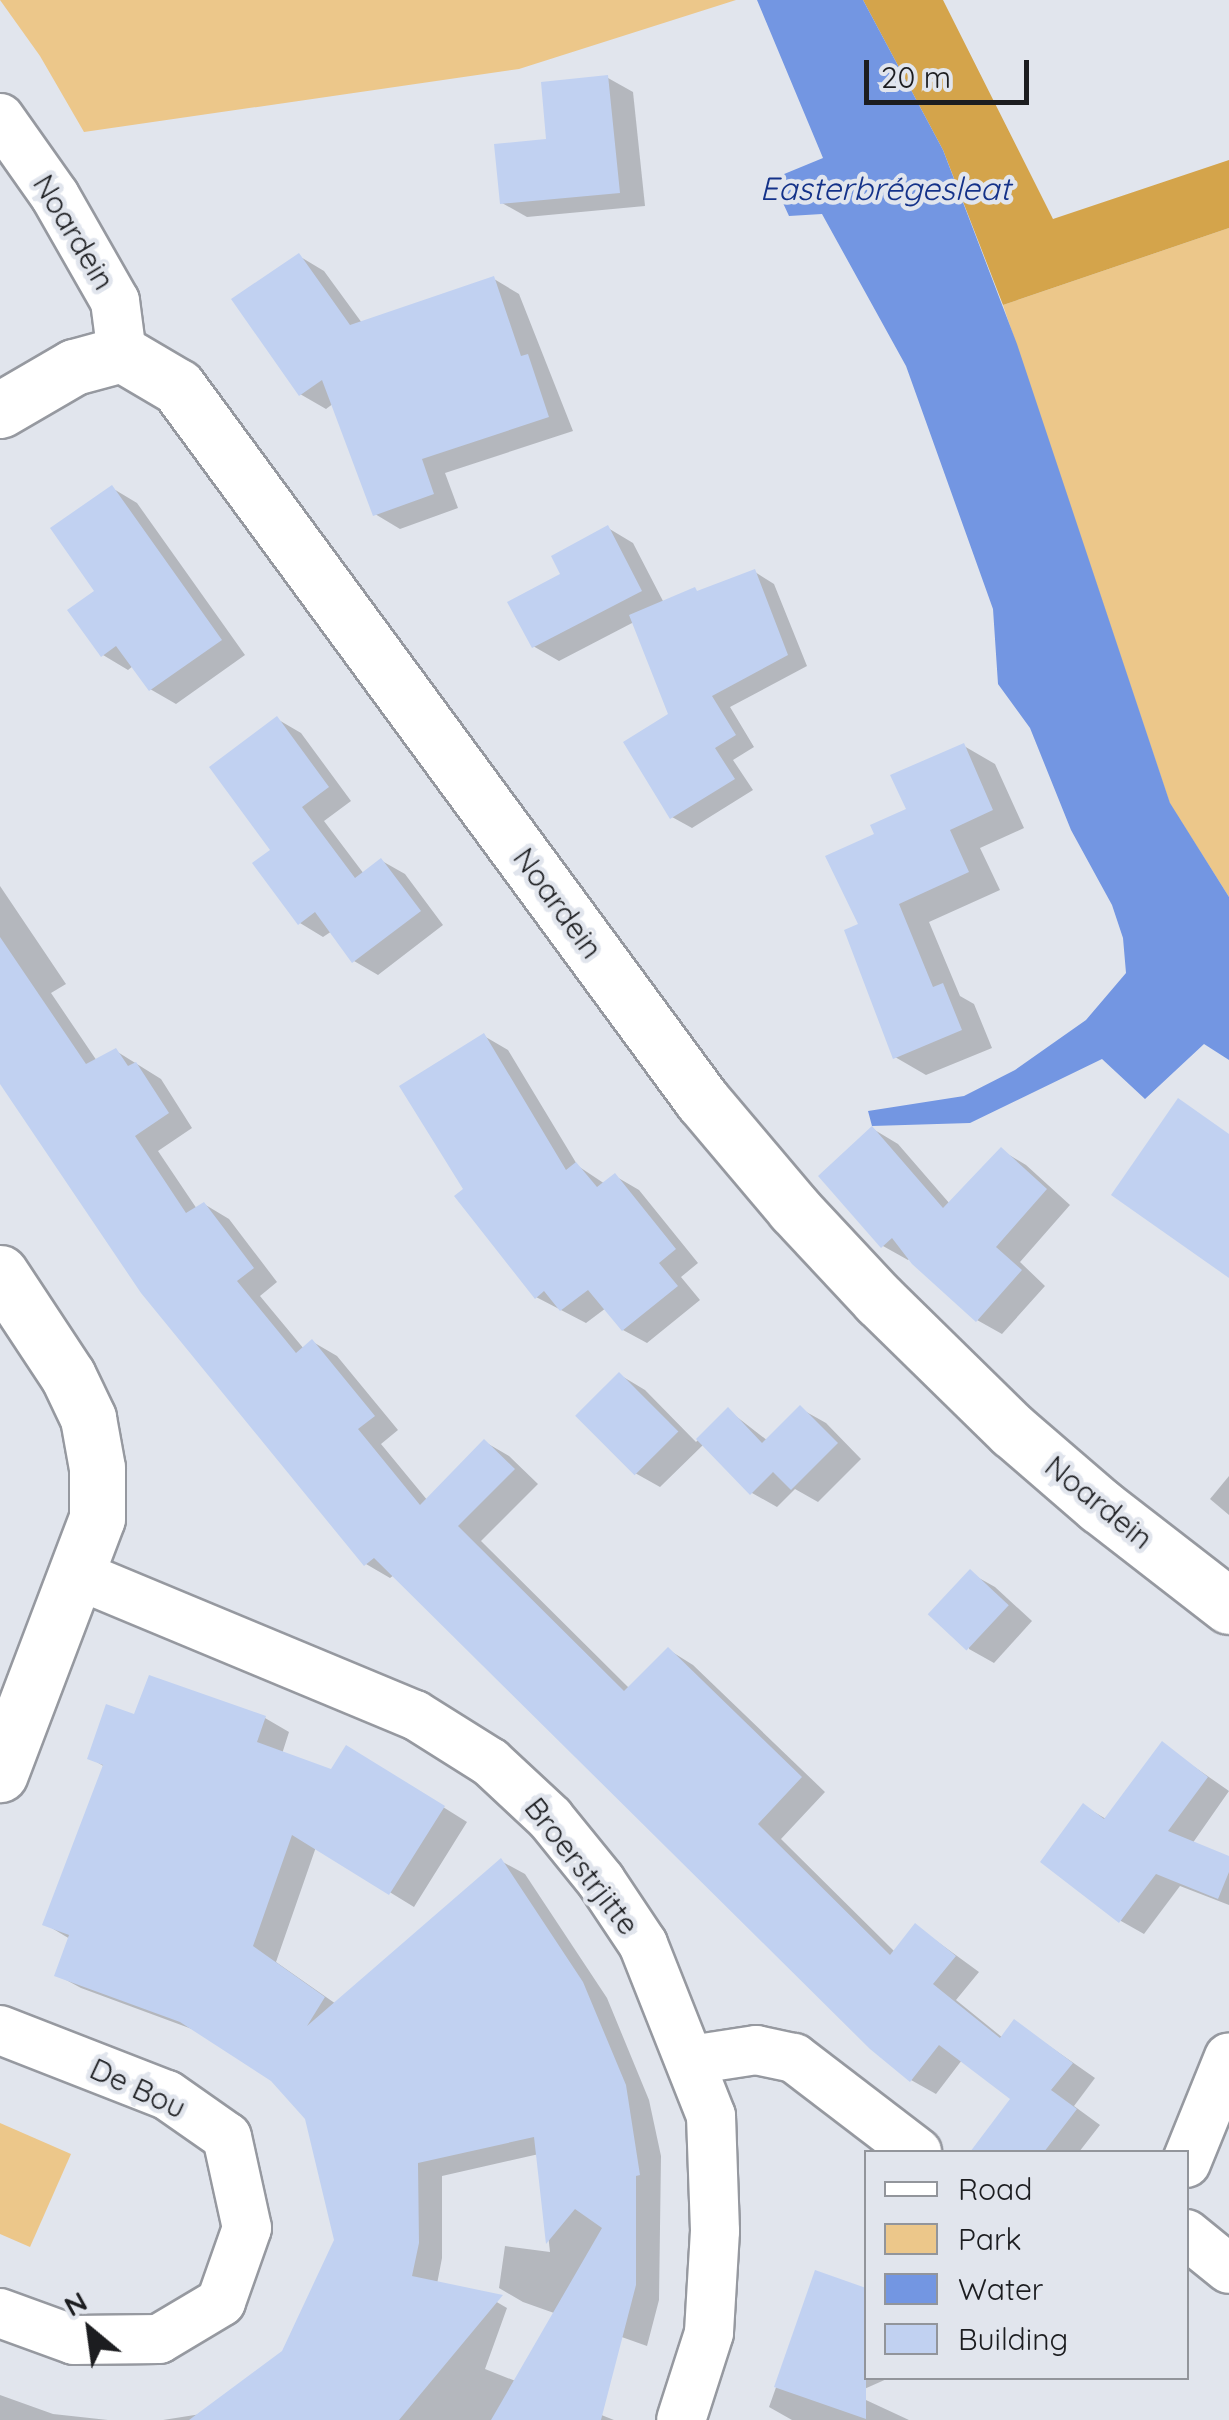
<!DOCTYPE html>
<html>
<head>
<meta charset="utf-8">
<style>
  body { margin:0 }
  #map { position:relative; width:1229px; height:2420px; overflow:hidden; background:#e1e5ed; font-family:Quicksand,sans-serif }
  div>[style] { position:absolute }
  [style*='--x'] { left:calc(var(--x)*1px); top:calc(var(--y)*1px); width:calc(var(--w)*1px); rotate:calc(var(--a)*1deg) }
  .green>* { inset:0; background:#ecc78a }
  .forest>* { inset:0; background:#d4a44b }
  .water>* { inset:0; background:#7396e2 }
  .shadow>* { inset:0; background:#0003 }
  .building>* { inset:0; background:#c1d1f1; transform-origin:0 0 }
  .roads { filter:drop-shadow(2px 0 #9699a0) drop-shadow(-2px 0 #9699a0) drop-shadow(0 2px #9699a0) drop-shadow(0 -2px #9699a0) }
  .minor>* { height:48px; margin:-24px; padding:0 24px; transform-origin:24px; border-radius:24px; background:#fff }
  .tertiary>* { height:55px; margin:-27.5px; padding:0 27.5px; transform-origin:27.5px; border-radius:27.5px; background:#fff }
  span { translate:-50% -50%; white-space:nowrap; text-align:center; line-height:1.15; -webkit-text-stroke:9px #e1e5ed; paint-order:stroke }
  .street-label { font-size:30px; color:#1c1d20 }
  .water-label { font-size:32px; color:#143289; font-style:italic }
  .legend { position:absolute; left:864px; top:2150px; width:325px; height:230px; box-sizing:border-box; background:#e1e5ed; border:2px solid #92959b; margin:0; padding:12px 18px; list-style:none; font-size:30px; color:#1c1d20 }
  .legend li { display:flex; align-items:center; gap:20px; height:50px }
  .legend b { width:50px; border:2px solid #92959b }
  .north { position:absolute; left:40px; top:2280px; width:100px; height:100px; -webkit-text-stroke:8px #e1e5ed; paint-order:stroke; rotate:331deg; font-size:28px; font-weight:700; line-height:40px; text-align:center; color:#1c1d20 }
  .north::after { content:''; display:block; margin:auto; width:35px; height:45px; background:#1c1d20; clip-path:polygon(50% 0,100% 100%,50% 72%,0 100%) }
  .scale { position:absolute; left:864px; top:60px; width:165px; height:45px; box-sizing:border-box; border:5px solid #1c1d20; border-top:0; padding-left:12px; font-size:30px; line-height:35px; white-space:nowrap; color:#1c1d20; -webkit-text-stroke:8px #e1e5ed; paint-order:stroke }
</style>
</head>
<body>
<div id="map">
  <div class="green">
    <i style="clip-path:polygon(0 0,736px 0,519px 69px,84px 132px,40px 56px)"></i>
    <i style="clip-path:polygon(1229px 228px,1229px 897px,1170px 804px,1003px 305px)"></i>
    <i style="clip-path:polygon(0 2123px,71px 2154px,30px 2247px,0 2234px)"></i>
  </div>
  <div class="forest">
    <i style="clip-path:polygon(863px 0,943px 0,1053px 219px,1229px 160px,1229px 228px,1003px 305px,943px 150px)"></i>
  </div>
  <div class="water">
    <i style="clip-path:polygon(757px 0,863px 0,943px 150px,1017px 344px,1170px 803px,1229px 897px,1229px 1060px,1204px 1044px,1145px 1099px,1102px 1059px,970px 1123px,872px 1126px,868px 1111px,964px 1096px,1015px 1070px,1086px 1020px,1126px 973px,1123px 938px,1112px 905px,1071px 830px,1030px 728px,998px 684px,993px 609px,906px 366px,822px 214px,789px 216px,772px 179px,823px 158px)"></i>
  </div>
  <div class="shadow">
    <i style="clip-path:polygon(608px 78px,633px 92px,645px 206px,527px 217px,502px 203px)"></i>
    <i style="clip-path:polygon(299px 256px,324px 271px,362px 323px,494px 279px,519px 294px,573px 431px,445px 473px,458px 508px,400px 529px,375px 514px,334px 403px,326px 409px,300px 394px)"></i>
    <i style="clip-path:polygon(112px 488px,137px 503px,245px 655px,176px 704px,150px 689px,133px 666px,128px 670px,103px 655px,97px 591px)"></i>
    <i style="clip-path:polygon(608px 528px,633px 543px,664px 603px,755px 572px,774px 584px,807px 666px,730px 707px,754px 747px,733px 760px,753px 790px,692px 828px,672px 817px,671px 715px,634px 622px,559px 661px,533px 646px,563px 575px)"></i>
    <i style="clip-path:polygon(277px 719px,301px 733px,351px 801px,324px 821px,364px 874px,382px 861px,405px 874px,443px 925px,378px 975px,354px 961px,332px 931px,323px 937px,300px 923px,274px 850px)"></i>
    <i style="clip-path:polygon(964px 746px,995px 764px,1024px 828px,980px 848px,1000px 890px,929px 922px,960px 996px,974px 1004px,992px 1048px,926px 1075px,895px 1057px,861px 926px,877px 836px,909px 811px)"></i>
    <i style="clip-path:polygon(0 886px,66px 984px,51px 993px,97px 1061px,116px 1051px,161px 1079px,192px 1128px,158px 1151px,197px 1209px,204px 1204px,229px 1219px,277px 1282px,260px 1296px,304px 1349px,313px 1342px,337px 1356px,398px 1430px,381px 1444px,428px 1501px,485px 1442px,509px 1456px,538px 1484px,481px 1541px,630px 1689px,669px 1650px,693px 1665px,825px 1792px,781px 1839px,895px 1952px,916px 1926px,979px 1972px,956px 2000px,1003px 2038px,1015px 2022px,1095px 2078px,1074px 2106px,1100px 2125px,1079px 2152px,1004px 2152px,985px 2138px,1014px 2099px,962px 2060px,936px 2094px,911px 2080px,394px 1575px,390px 1578px,366px 1564px,0 1079px)"></i>
    <i style="clip-path:polygon(484px 1036px,508px 1050px,578px 1166px,605px 1184px,615px 1176px,639px 1190px,698px 1263px,681px 1277px,700px 1300px,647px 1343px,623px 1330px,606px 1308px,586px 1323px,536px 1297px,467px 1190px)"></i>
    <i style="clip-path:polygon(873px 1129px,898px 1144px,950px 1204px,1001px 1150px,1026px 1165px,1070px 1205px,1020px 1262px,1045px 1286px,1002px 1334px,977px 1320px,913px 1255px,908px 1260px,883px 1246px)"></i>
    <i style="clip-path:polygon(620px 1375px,645px 1390px,696px 1442px,728px 1410px,768px 1441px,801px 1409px,826px 1423px,861px 1459px,818px 1502px,795px 1489px,777px 1507px,752px 1493px,704px 1444px,660px 1487px,635px 1473px)"></i>
    <i style="clip-path:polygon(1229px 1476px,1229px 1515px,1210px 1499px)"></i>
    <i style="clip-path:polygon(970px 1573px,995px 1587px,1032px 1621px,994px 1663px,969px 1649px)"></i>
    <i style="clip-path:polygon(136px 1717px,265px 1718px,289px 1732px,282px 1754px,332px 1772px,371px 1762px,467px 1822px,414px 1907px,316px 1847px,276px 1962px,336px 2004px,501px 1861px,525px 1874px,607px 1998px,649px 2100px,661px 2156px,659px 2300px,647px 2346px,523px 2302px,499px 2288px,505px 2246px,550px 2252px,539px 2154px,442px 2176px,442px 2258px,437px 2284px,483px 2294px,507px 2308px,485px 2369px,614px 2420px,163px 2420px,201px 2414px,284px 2353px,337px 2241px,307px 2118px,273px 2079px,200px 2032px,81px 1988px,57px 1975px,70px 1939px,45px 1924px,105px 1767px,90px 1758px)"></i>
    <i style="clip-path:polygon(1163px 1745px,1229px 1791px,1192px 1844px,1229px 1859px,1229px 1905px,1180px 1886px,1144px 1934px,1121px 1921px,1084px 1806px,1106px 1819px)"></i>
    <i style="clip-path:polygon(817px 2273px,866px 2291px,866px 2378px,889px 2378px,853px 2394px,909px 2420px,792px 2420px,769px 2407px)"></i>
    <i style="clip-path:polygon(0 2395px,53px 2414px,108px 2420px,0 2420px)"></i>
  </div>
  <div class="building">
    <i style="clip-path:polygon(608px 75px,620px 193px,500px 204px,494px 144px,546px 139px,541px 82px)"></i>
    <i style="clip-path:polygon(299px 253px,350px 325px,494px 276px,521px 356px,528px 354px,549px 417px,422px 459px,434px 494px,373px 516px,322px 380px,299px 396px,231px 299px)"></i>
    <i style="clip-path:polygon(112px 485px,222px 640px,149px 691px,116px 646px,101px 657px,67px 610px,94px 591px,50px 528px)"></i>
    <i style="clip-path:polygon(608px 525px,642px 591px,532px 648px,507px 602px,560px 574px,551px 556px)"></i>
    <i style="clip-path:polygon(755px 569px,788px 655px,712px 696px,736px 735px,715px 748px,735px 779px,670px 819px,623px 742px,668px 714px,629px 615px,695px 587px,697px 591px)"></i>
    <i style="clip-path:polygon(277px 716px,329px 787px,302px 807px,355px 878px,381px 858px,421px 911px,352px 963px,315px 912px,298px 925px,252px 863px,270px 850px,209px 767px)"></i>
    <i style="clip-path:polygon(964px 743px,993px 810px,950px 830px,969px 872px,899px 904px,933px 987px,943px 983px,962px 1030px,893px 1059px,844px 930px,858px 924px,825px 856px,874px 834px,870px 825px,906px 809px,890px 775px)"></i>
    <i style="clip-path:polygon(0 937px,86px 1064px,116px 1048px,128px 1066px,136px 1062px,169px 1113px,135px 1136px,186px 1213px,204px 1202px,254px 1268px,237px 1281px,296px 1353px,312px 1339px,375px 1416px,358px 1429px,420px 1505px,484px 1439px,515px 1469px,458px 1526px,624px 1691px,668px 1647px,802px 1777px,758px 1824px,890px 1955px,915px 1923px,956px 1956px,933px 1984px,1000px 2038px,1014px 2019px,1073px 2063px,1051px 2090px,1077px 2109px,1044px 2152px,970px 2152px,1010px 2099px,939px 2045px,910px 2082px,870px 2049px,374px 1558px,364px 1566px,141px 1293px,0 1084px)"></i>
    <i style="clip-path:polygon(484px 1033px,566px 1170px,576px 1162px,597px 1187px,615px 1173px,676px 1249px,659px 1263px,678px 1286px,622px 1331px,588px 1290px,560px 1311px,544px 1291px,535px 1299px,454px 1196px,463px 1189px,399px 1086px)"></i>
    <i style="clip-path:polygon(1178px 1098px,1229px 1134px,1229px 1278px,1111px 1195px)"></i>
    <i style="clip-path:polygon(872px 1126px,943px 1208px,1001px 1147px,1047px 1189px,996px 1247px,1022px 1270px,976px 1322px,912px 1264px,892px 1238px,881px 1248px,818px 1176px)"></i>
    <i style="left:619px;top:1372px;width:84px;height:62px;rotate:45deg"></i>
    <i style="clip-path:polygon(800px 1405px,838px 1443px,791px 1490px,773px 1472px,750px 1495px,696px 1439px,728px 1407px,762px 1443px)"></i>
    <i style="left:970px;top:1569px;width:53px;height:62px;rotate:43deg"></i>
    <i style="clip-path:polygon(149px 1675px,266px 1716px,257px 1742px,331px 1769px,346px 1745px,445px 1806px,389px 1895px,292px 1835px,253px 1946px,325px 1997px,307px 2026px,501px 1858px,583px 1982px,626px 2085px,640px 2175px,636px 2176px,636px 2285px,601px 2420px,491px 2420px,602px 2228px,575px 2209px,546px 2244px,534px 2137px,418px 2163px,419px 2243px,412px 2276px,503px 2295px,399px 2420px,189px 2420px,282px 2351px,334px 2240px,305px 2119px,271px 2081px,180px 2022px,54px 1976px,69px 1935px,42px 1925px,103px 1765px,87px 1759px,106px 1704px,134px 1714px)"></i>
    <i style="clip-path:polygon(1162px 1741px,1208px 1777px,1168px 1831px,1229px 1856px,1229px 1872px,1218px 1899px,1156px 1874px,1119px 1923px,1040px 1862px,1083px 1803px,1104px 1819px)"></i>
    <i style="clip-path:polygon(815px 2270px,866px 2288px,866px 2419px,774px 2387px)"></i>
  </div>
  <div class="roads">
    <div class="minor">
      <i style="--x:0;--y:118;--w:95;--a:54.8"></i>
      <i style="--x:55;--y:196;--w:121;--a:60.3"></i>
      <i style="--x:115;--y:301;--w:53;--a:82.5"></i>
      <i style="--x:78;--y:1575;--w:365;--a:22.6"></i>
      <i style="--x:415;--y:1715;--w:89;--a:32.1"></i>
      <i style="--x:490;--y:1762;--w:82;--a:43"></i>
      <i style="--x:550;--y:1818;--w:81;--a:51"></i>
      <i style="--x:601;--y:1881;--w:76;--a:56.3"></i>
      <i style="--x:643;--y:1944;--w:185;--a:68.4"></i>
      <i style="--x:711;--y:2116;--w:115;--a:88"></i>
      <i style="--x:715;--y:2231;--w:102;--a:93.4"></i>
      <i style="--x:709;--y:2333;--w:91;--a:107.8"></i>
      <i style="--x:0;--y:2030;--w:179;--a:21.3"></i>
      <i style="--x:167;--y:2095;--w:73;--a:35"></i>
      <i style="--x:227;--y:2137;--w:93;--a:77.6"></i>
      <i style="--x:247;--y:2228;--w:78;--a:109.4"></i>
      <i style="--x:221;--y:2302;--w:72;--a:149.2"></i>
      <i style="--x:159;--y:2339;--w:85;--a:179.3"></i>
      <i style="--x:74;--y:2340;--w:79;--a:-160"></i>
      <i style="--x:691;--y:2060;--w:66;--a:-8.7"></i>
      <i style="--x:756;--y:2050;--w:39;--a:12"></i>
      <i style="--x:794;--y:2058;--w:155;--a:37.4"></i>
      <i style="--x:1186;--y:2163;--w:114;--a:-67.9"></i>
      <i style="--x:1186;--y:2234;--w:55;--a:39.1"></i>
    </div>
    <div class="tertiary">
      <i style="--x:0;--y:410;--w:86;--a:-30.2"></i>
      <i style="--x:74;--y:367;--w:50;--a:-15.2"></i>
      <i style="--x:122;--y:354;--w:65;--a:30.5"></i>
      <i style="--x:178;--y:387;--w:885;--a:53.69"></i>
      <i style="--x:702;--y:1100;--w:143;--a:49.8"></i>
      <i style="--x:794;--y:1209;--w:125;--a:47"></i>
      <i style="--x:879;--y:1300;--w:187;--a:44.4"></i>
      <i style="--x:1013;--y:1431;--w:115;--a:40.8"></i>
      <i style="--x:1100;--y:1506;--w:163;--a:37.8"></i>
      <i style="--x:0;--y:1273;--w:123;--a:56.6"></i>
      <i style="--x:68;--y:1376;--w:47;--a:64.5"></i>
      <i style="--x:88;--y:1418;--w:51;--a:79.8"></i>
      <i style="--x:97;--y:1468;--w:50;--a:90"></i>
      <i style="--x:97;--y:1518;--w:274;--a:110.8"></i>
    </div>
  </div>
  <div class="street-label">
    <span style="left:74px;top:232px;rotate:59deg">Noardein</span>
    <span style="left:558px;top:903px;rotate:54deg">Noardein</span>
    <span style="left:1099px;top:1502px;rotate:39deg">Noardein</span>
    <span style="left:582px;top:1866px;rotate:52deg">Broerstrjitte</span>
    <span style="left:138px;top:2088px;rotate:25deg">De Bou</span>
  </div>
  <div class="water-label">
    <span style="left:885px;top:188px">Easterbrégesleat</span>
  </div>
  <ul class="legend">
  <li><b style="height:12px;background:#fff"></b>Road</li>
  <li><b style="height:28px;background:#ecc78a"></b>Park</li>
  <li><b style="height:28px;background:#7396e2"></b>Water</li>
  <li><b style="height:28px;background:#c1d1f1"></b>Building</li>
  </ul>
  <div class="north">N</div>
  <div class="scale">20 m</div>
</div>
</body>
</html>
